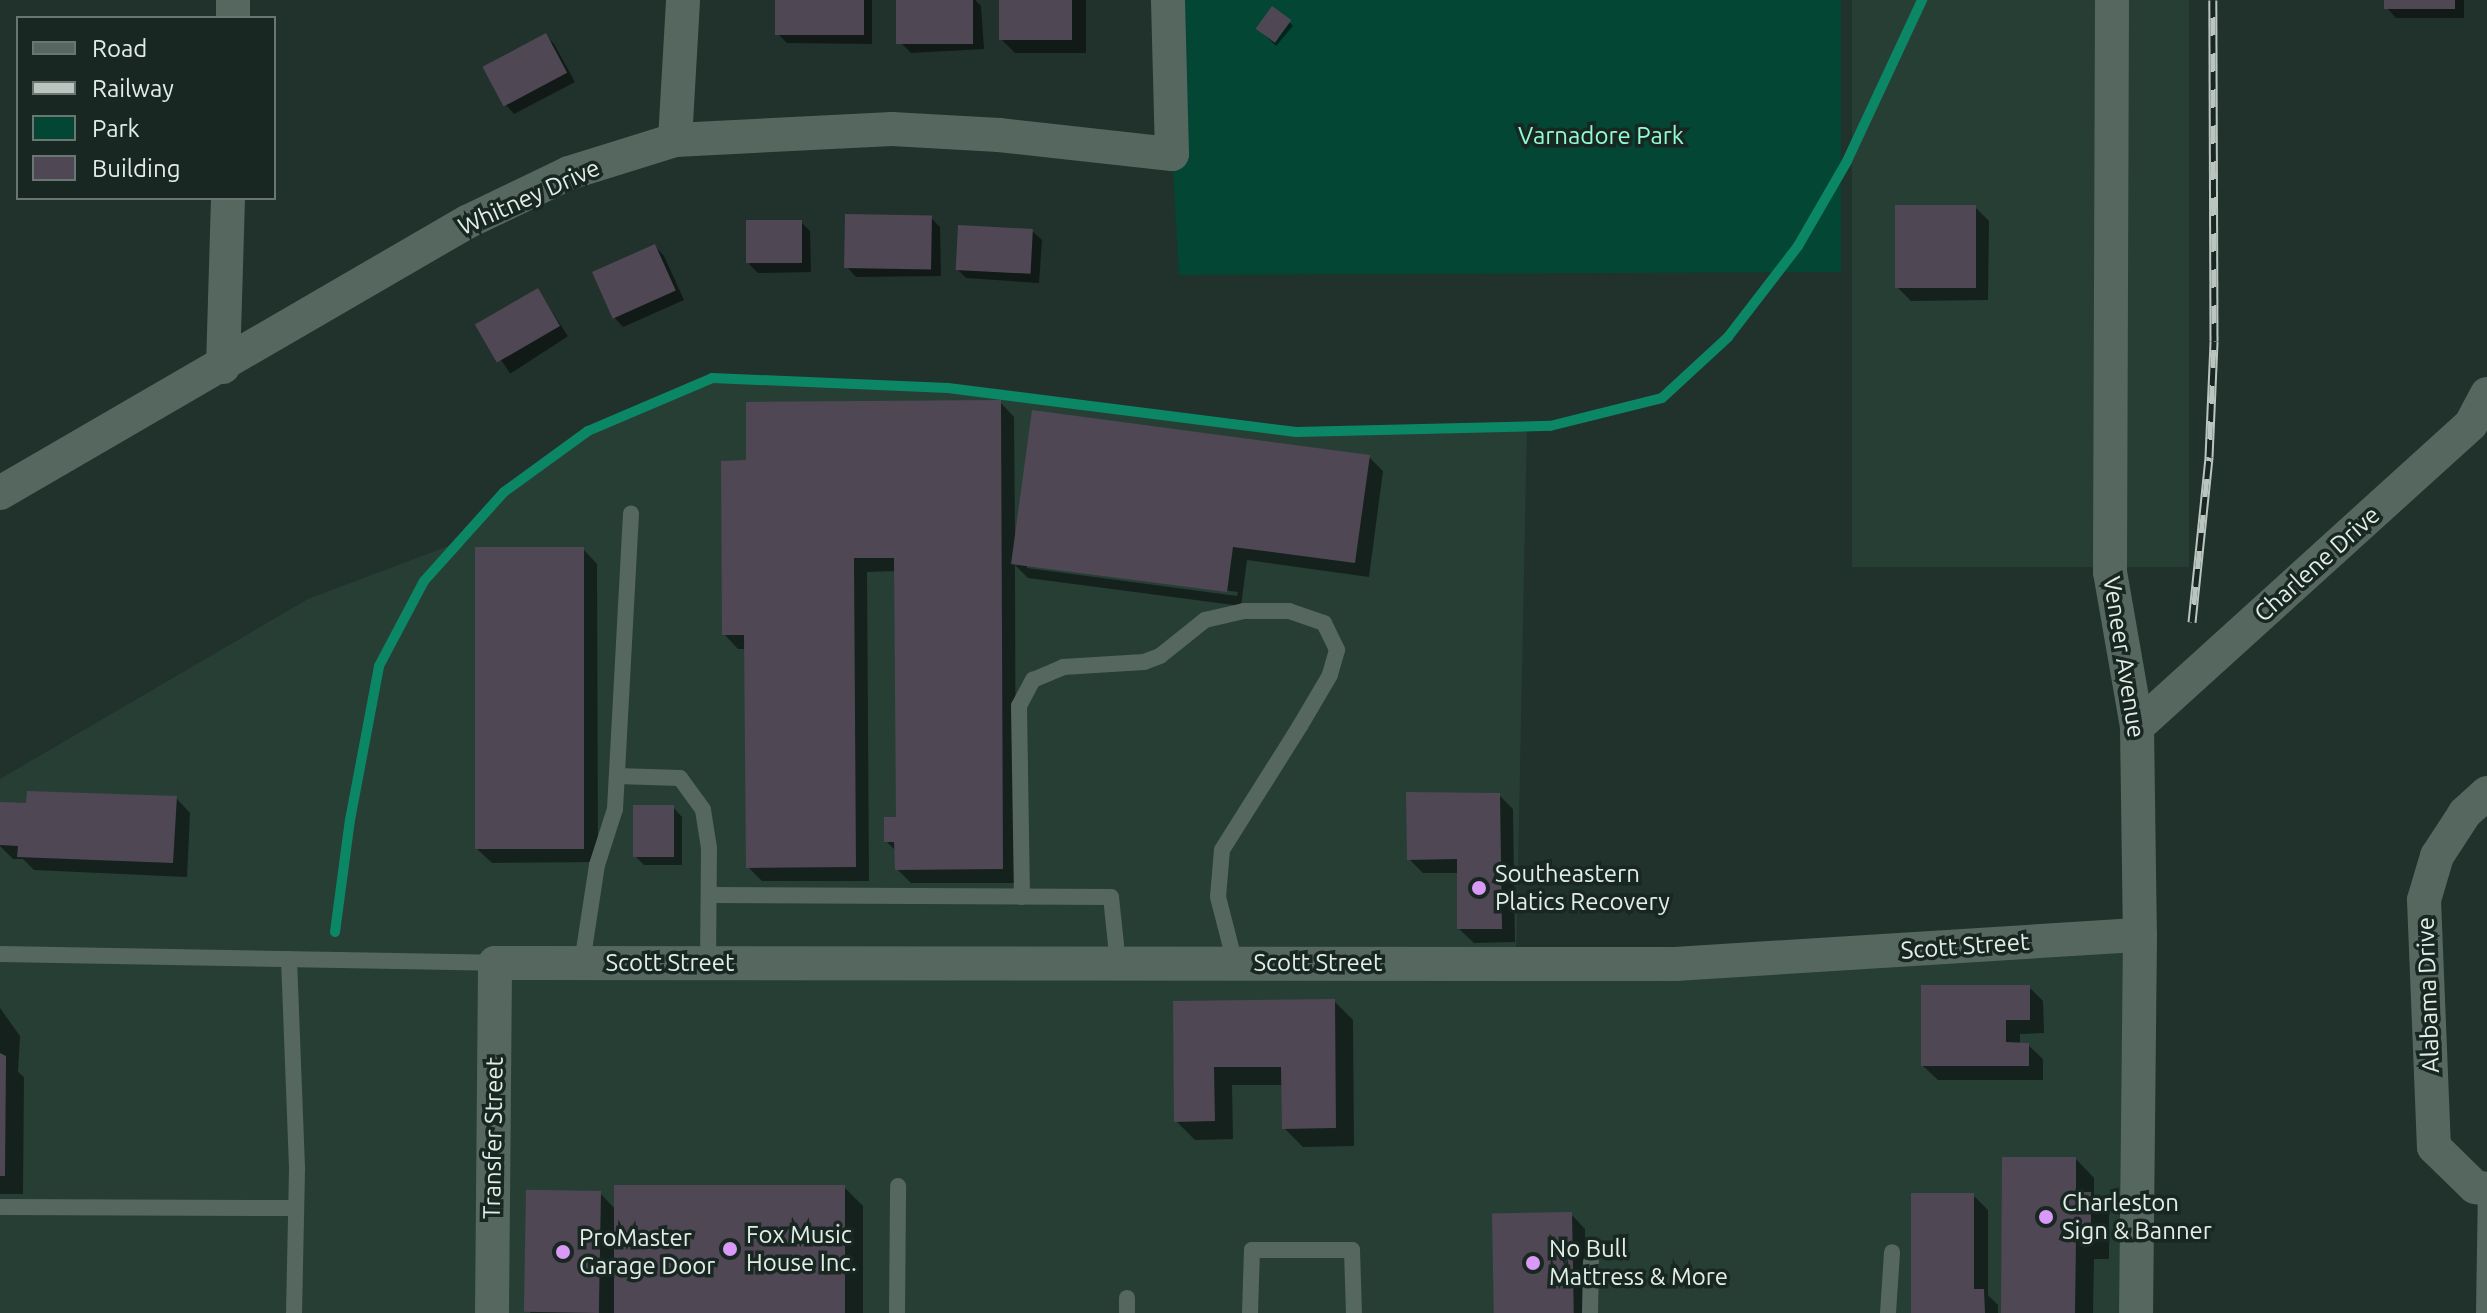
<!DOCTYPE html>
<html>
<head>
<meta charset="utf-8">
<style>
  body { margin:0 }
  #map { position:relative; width:2487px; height:1313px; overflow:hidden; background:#21312b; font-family:Ubuntu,sans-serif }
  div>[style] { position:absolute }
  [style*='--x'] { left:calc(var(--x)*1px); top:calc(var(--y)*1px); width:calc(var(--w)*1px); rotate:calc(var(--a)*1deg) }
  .built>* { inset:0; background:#273e35; transform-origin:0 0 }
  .green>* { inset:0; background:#034633 }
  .shadow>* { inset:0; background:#0007; transform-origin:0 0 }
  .stream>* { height:10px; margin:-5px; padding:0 5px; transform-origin:5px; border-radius:5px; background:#0c8766 }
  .building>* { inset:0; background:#504754; transform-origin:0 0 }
  .lane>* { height:16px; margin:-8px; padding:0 8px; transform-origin:8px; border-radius:8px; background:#566760 }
  .street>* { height:34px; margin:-17px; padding:0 17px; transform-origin:17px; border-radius:17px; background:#566760 }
  .rail>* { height:9px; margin-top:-4.5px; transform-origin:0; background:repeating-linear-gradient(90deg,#182721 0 18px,#bac5c0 0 36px); box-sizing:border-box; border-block:2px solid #bac5c0 }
  .dots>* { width:22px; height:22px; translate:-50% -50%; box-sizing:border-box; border:4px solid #182721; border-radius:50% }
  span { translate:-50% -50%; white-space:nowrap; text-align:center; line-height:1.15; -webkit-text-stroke:7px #182721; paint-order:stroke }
  .park-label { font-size:24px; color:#94fcd5 }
  .street-label { font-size:24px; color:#e3ede8 }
  .poi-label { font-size:24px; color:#e3ede8 }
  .left { translate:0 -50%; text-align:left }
  .legend { position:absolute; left:16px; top:16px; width:260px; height:184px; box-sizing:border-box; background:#182721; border:2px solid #697671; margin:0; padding:10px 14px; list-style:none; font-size:24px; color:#e3ede8 }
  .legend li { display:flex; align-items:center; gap:16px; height:40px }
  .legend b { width:40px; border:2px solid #697671 }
</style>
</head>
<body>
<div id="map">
  <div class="built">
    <i style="left:1852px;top:0;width:337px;height:567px"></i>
    <i style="clip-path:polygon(712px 378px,948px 388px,1296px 432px,1527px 426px,1516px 967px,2140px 935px,2136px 1313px,0 1313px,0 779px,308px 599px,459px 542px,504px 492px,588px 431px)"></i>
  </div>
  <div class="green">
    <i style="clip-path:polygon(1168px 0,1841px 0,1841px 272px,1179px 275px,1172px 154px)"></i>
  </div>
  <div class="shadow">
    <i style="clip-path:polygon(777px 0,872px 0,872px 44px,787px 43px,778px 34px)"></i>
    <i style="clip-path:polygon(919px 0,975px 0,981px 6px,984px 49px,911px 53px,901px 43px)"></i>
    <i style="clip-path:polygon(1001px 0,1086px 0,1086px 53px,1015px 53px,1001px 39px)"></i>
    <i style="clip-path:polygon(2386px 0,2464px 0,2464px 18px,2396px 18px,2387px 8px)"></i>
    <i style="clip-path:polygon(1289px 22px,1293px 26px,1276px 46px,1257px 27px)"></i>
    <i style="clip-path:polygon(545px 35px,554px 44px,575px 82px,514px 114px,505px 104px)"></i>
    <i style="clip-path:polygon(1975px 207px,1989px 221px,1988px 300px,1911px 301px,1897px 287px)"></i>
    <i style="clip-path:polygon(931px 218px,940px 227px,941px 276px,856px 277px,847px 267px)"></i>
    <i style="clip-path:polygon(801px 222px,810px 231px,811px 272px,758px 273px,749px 264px)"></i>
    <i style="clip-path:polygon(1032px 231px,1042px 240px,1039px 283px,966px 278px,957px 269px)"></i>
    <i style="clip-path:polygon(655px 246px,664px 256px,684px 300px,623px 327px,614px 317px)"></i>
    <i style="left:538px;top:290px;width:55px;height:69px;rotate:57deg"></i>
    <i style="clip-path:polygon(evenodd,1000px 402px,1014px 417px,1015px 536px,1369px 457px,1383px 471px,1369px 577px,1247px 560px,1241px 606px,1028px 578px,1015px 565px,1016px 883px,911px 883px,897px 869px,896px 851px,886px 841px,898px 820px,896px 571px,867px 572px,869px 881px,762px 881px,748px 867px,746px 649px,738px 649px,724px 634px,748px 462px,1000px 402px,1027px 564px,1238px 592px,1237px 596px,1027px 568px,1027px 564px)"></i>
    <i style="clip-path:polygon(583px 549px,597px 564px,598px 862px,492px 863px,477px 849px)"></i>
    <i style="clip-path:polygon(1499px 795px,1513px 809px,1515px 942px,1474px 943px,1459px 929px,1459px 873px,1423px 873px,1409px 859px)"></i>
    <i style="clip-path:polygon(176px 798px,190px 813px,187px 877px,34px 870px,23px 859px,13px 859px,0 846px,0 804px)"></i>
    <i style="clip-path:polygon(673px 807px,682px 817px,682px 865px,644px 865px,635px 856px)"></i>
    <i style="clip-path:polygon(2029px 987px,2043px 1001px,2044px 1033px,2020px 1034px,2020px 1044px,2028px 1045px,2043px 1059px,2043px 1080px,1938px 1080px,1923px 1066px)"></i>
    <i style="clip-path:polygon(1334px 1001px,1353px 1020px,1354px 1146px,1303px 1147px,1284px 1128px,1283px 1085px,1232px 1085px,1233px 1139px,1195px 1140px,1176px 1121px,1175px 1003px)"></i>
    <i style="clip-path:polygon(0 1008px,20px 1036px,18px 1072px,24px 1077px,23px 1194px,0 1194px)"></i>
    <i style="clip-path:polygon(2076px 1159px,2094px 1178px,2094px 1198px,2109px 1213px,2109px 1259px,2094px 1259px,2093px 1313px,2003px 1313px)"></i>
    <i style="clip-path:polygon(844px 1187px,863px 1206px,863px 1313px,530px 1313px,600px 1193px,616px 1210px)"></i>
    <i style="clip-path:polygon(1973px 1195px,1988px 1210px,1988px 1295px,1998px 1305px,1998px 1313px,1913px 1313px)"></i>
    <i style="clip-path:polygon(1571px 1214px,1585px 1229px,1586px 1313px,1495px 1313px)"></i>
  </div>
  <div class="stream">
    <i style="--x:335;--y:932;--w:113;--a:-82.4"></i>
    <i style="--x:350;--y:820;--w:157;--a:-79.3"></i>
    <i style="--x:379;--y:666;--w:96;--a:-62.1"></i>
    <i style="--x:424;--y:581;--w:52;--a:-48.1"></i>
    <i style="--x:459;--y:542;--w:67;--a:-48"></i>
    <i style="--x:504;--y:492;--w:104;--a:-36"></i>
    <i style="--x:588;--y:431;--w:135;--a:-23.1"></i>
    <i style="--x:712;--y:378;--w:236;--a:2.4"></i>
    <i style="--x:948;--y:388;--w:351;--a:7.2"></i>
    <i style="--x:1296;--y:432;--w:254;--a:-1.4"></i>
    <i style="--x:1550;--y:426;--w:115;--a:-14"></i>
    <i style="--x:1662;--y:398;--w:90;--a:-42.7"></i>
    <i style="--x:1728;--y:337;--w:115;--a:-52.4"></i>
    <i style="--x:1798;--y:246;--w:98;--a:-60"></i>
    <i style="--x:1847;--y:161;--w:178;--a:-65"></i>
  </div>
  <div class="building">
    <i style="left:775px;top:0;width:89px;height:35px"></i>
    <i style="left:896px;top:0;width:77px;height:44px"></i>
    <i style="left:999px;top:0;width:73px;height:40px"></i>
    <i style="left:2384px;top:0;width:71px;height:9px"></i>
    <i style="left:1272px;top:6px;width:24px;height:28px;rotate:36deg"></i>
    <i style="left:546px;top:33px;width:45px;height:72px;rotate:62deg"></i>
    <i style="left:1895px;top:205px;width:81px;height:83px"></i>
    <i style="left:845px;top:214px;width:87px;height:54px;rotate:1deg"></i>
    <i style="left:802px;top:220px;width:43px;height:56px;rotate:90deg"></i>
    <i style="left:958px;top:225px;width:75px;height:45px;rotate:3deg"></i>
    <i style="left:655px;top:244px;width:51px;height:69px;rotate:66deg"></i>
    <i style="left:538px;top:288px;width:44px;height:73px;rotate:60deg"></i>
    <i style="clip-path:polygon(1001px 400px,1003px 869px,895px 870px,894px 842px,884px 842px,884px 817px,896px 817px,894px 558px,854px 558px,856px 867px,746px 868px,744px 635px,722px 635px,721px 461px,746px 460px,746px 402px)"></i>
    <i style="clip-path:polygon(1032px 410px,1370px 455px,1355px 563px,1233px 547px,1227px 592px,1011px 564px)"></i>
    <i style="left:475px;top:547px;width:109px;height:302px"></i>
    <i style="clip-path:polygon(27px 791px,177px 796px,173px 863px,17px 857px,18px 846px,0 845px,0 802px,26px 803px)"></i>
    <i style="clip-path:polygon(1406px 792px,1500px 793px,1502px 929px,1457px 929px,1457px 859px,1407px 860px)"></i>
    <i style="left:633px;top:805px;width:41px;height:52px"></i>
    <i style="clip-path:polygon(1921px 985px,2030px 985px,2030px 1020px,2006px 1020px,2006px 1042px,2029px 1043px,2029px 1066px,1921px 1066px)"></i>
    <i style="clip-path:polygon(1335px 999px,1336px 1128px,1282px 1129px,1281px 1067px,1214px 1067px,1215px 1121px,1174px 1122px,1173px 1001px)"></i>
    <i style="clip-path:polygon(0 1053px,6px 1056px,5px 1176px,0 1176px)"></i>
    <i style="clip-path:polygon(2002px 1157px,2076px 1157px,2076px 1192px,2091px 1192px,2091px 1241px,2076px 1241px,2075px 1313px,2001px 1313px)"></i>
    <i style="left:845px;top:1185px;width:128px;height:231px;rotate:90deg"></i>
    <i style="left:601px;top:1191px;width:122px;height:75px;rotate:91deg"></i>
    <i style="clip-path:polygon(1911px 1193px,1974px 1193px,1974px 1289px,1984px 1289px,1985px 1313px,1911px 1313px)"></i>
    <i style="left:1572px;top:1212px;width:101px;height:80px;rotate:89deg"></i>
  </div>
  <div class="lane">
    <i style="--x:617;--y:776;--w:63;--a:1.8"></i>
    <i style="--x:680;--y:778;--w:39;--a:54"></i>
    <i style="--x:703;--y:810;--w:38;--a:81"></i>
    <i style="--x:709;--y:848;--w:115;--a:90.5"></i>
    <i style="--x:709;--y:895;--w:402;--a:0.3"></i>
    <i style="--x:1111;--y:897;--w:67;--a:84"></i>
    <i style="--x:1022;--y:897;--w:191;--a:-90.9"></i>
    <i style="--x:1019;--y:706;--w:30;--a:-62"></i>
    <i style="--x:1033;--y:680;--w:33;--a:-23"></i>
    <i style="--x:1063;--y:667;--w:81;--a:-3.5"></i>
    <i style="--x:1144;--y:662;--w:17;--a:-21"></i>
    <i style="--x:1160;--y:656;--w:58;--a:-38.7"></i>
    <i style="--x:1205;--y:620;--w:40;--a:-13"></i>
    <i style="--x:1244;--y:611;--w:45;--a:0"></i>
    <i style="--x:1289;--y:611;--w:37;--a:19"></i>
    <i style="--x:1324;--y:623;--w:30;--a:64"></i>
    <i style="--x:1337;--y:650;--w:26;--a:106"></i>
    <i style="--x:1330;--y:675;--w:59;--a:120.5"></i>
    <i style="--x:1300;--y:726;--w:146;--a:122.2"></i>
    <i style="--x:1222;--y:850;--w:47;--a:94.9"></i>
    <i style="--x:1218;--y:897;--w:68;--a:75.6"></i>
    <i style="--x:0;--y:954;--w:495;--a:1"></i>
    <i style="--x:289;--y:959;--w:211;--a:87.8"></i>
    <i style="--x:297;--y:1170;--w:143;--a:91.2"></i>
    <i style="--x:582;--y:963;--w:99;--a:-81.3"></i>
    <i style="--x:597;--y:865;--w:59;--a:-72.2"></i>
    <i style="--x:615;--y:809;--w:296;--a:-86.9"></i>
    <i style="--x:0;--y:1207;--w:296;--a:0.2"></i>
    <i style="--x:897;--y:1313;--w:127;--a:-89.5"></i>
    <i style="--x:1127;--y:1313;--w:15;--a:-90"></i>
    <i style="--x:1250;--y:1313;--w:63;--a:-88.2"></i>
    <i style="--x:1252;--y:1250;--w:100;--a:0"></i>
    <i style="--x:1352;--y:1250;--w:63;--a:88.2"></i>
    <i style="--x:1590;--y:1313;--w:51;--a:-88.9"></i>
    <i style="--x:1888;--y:1313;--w:61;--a:-86.2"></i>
    <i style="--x:2484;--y:1313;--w:124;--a:-89.1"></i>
  </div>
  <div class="street">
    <i style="--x:2112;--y:0;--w:572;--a:90.2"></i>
    <i style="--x:2110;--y:572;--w:157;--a:80.1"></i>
    <i style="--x:2137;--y:727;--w:208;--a:89.2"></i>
    <i style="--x:2140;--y:935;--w:378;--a:90.6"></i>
    <i style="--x:233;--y:18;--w:18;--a:-90"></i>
    <i style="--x:675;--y:140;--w:140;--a:-86.7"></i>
    <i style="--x:223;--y:367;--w:169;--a:-88.3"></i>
    <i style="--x:0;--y:493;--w:540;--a:-30.13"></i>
    <i style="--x:467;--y:222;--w:113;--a:-25.7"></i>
    <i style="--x:569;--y:173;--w:111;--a:-17.3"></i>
    <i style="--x:675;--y:140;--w:217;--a:-2.9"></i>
    <i style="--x:892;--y:129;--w:107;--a:3.2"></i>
    <i style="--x:999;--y:135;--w:174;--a:6.3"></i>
    <i style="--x:1172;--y:154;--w:154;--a:-91.5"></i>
    <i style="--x:2137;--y:727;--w:451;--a:-42.2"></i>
    <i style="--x:2471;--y:424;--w:34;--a:-62"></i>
    <i style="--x:2487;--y:793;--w:30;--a:138"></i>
    <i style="--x:2465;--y:813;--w:51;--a:123.1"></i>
    <i style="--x:2437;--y:856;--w:46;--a:106.5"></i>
    <i style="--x:2424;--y:900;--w:247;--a:87.7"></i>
    <i style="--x:2434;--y:1147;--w:57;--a:44.3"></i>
    <i style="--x:2475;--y:1187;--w:12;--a:9"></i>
    <i style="--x:492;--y:1313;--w:350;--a:-89.5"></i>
    <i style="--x:495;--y:963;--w:1180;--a:0.05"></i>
    <i style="--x:1675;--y:964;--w:466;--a:-3.6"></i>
  </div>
  <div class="rail">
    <i style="--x:2192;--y:622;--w:166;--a:-84.1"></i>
    <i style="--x:2209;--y:457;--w:116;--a:-87.5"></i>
    <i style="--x:2214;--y:341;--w:341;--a:-90.2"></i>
  </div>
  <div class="dots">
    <i style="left:1479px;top:888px;background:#d99af7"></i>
    <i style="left:2046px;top:1217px;background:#d99af7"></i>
    <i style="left:730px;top:1249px;background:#d99af7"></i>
    <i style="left:563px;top:1252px;background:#d99af7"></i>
    <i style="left:1533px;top:1263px;background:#d99af7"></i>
  </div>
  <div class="park-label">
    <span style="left:1601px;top:136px">Varnadore Park</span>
  </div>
  <div class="street-label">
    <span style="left:529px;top:197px;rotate:-24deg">Whitney Drive</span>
    <span style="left:2317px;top:564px;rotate:-42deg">Charlene Drive</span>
    <span style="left:2124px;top:657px;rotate:81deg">Veneer Avenue</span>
    <span style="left:1965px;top:946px;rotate:-4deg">Scott Street</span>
    <span style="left:670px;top:963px">Scott Street</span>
    <span style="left:1318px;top:963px">Scott Street</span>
    <span style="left:2428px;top:995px;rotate:-92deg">Alabama Drive</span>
    <span style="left:493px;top:1138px;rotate:-89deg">Transfer Street</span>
  </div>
  <div class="poi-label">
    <span class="left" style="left:1495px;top:888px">Southeastern<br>Platics Recovery</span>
    <span class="left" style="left:2062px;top:1217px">Charleston<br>Sign &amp; Banner</span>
    <span class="left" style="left:746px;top:1249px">Fox Music<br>House Inc.</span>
    <span class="left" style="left:579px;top:1252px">ProMaster<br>Garage Door</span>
    <span class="left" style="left:1549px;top:1263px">No Bull<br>Mattress &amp; More</span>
  </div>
  <ul class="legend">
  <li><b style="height:10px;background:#566760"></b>Road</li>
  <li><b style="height:10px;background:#bac5c0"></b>Railway</li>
  <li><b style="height:22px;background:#034633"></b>Park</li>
  <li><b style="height:22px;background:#504754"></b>Building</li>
  </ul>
</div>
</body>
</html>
